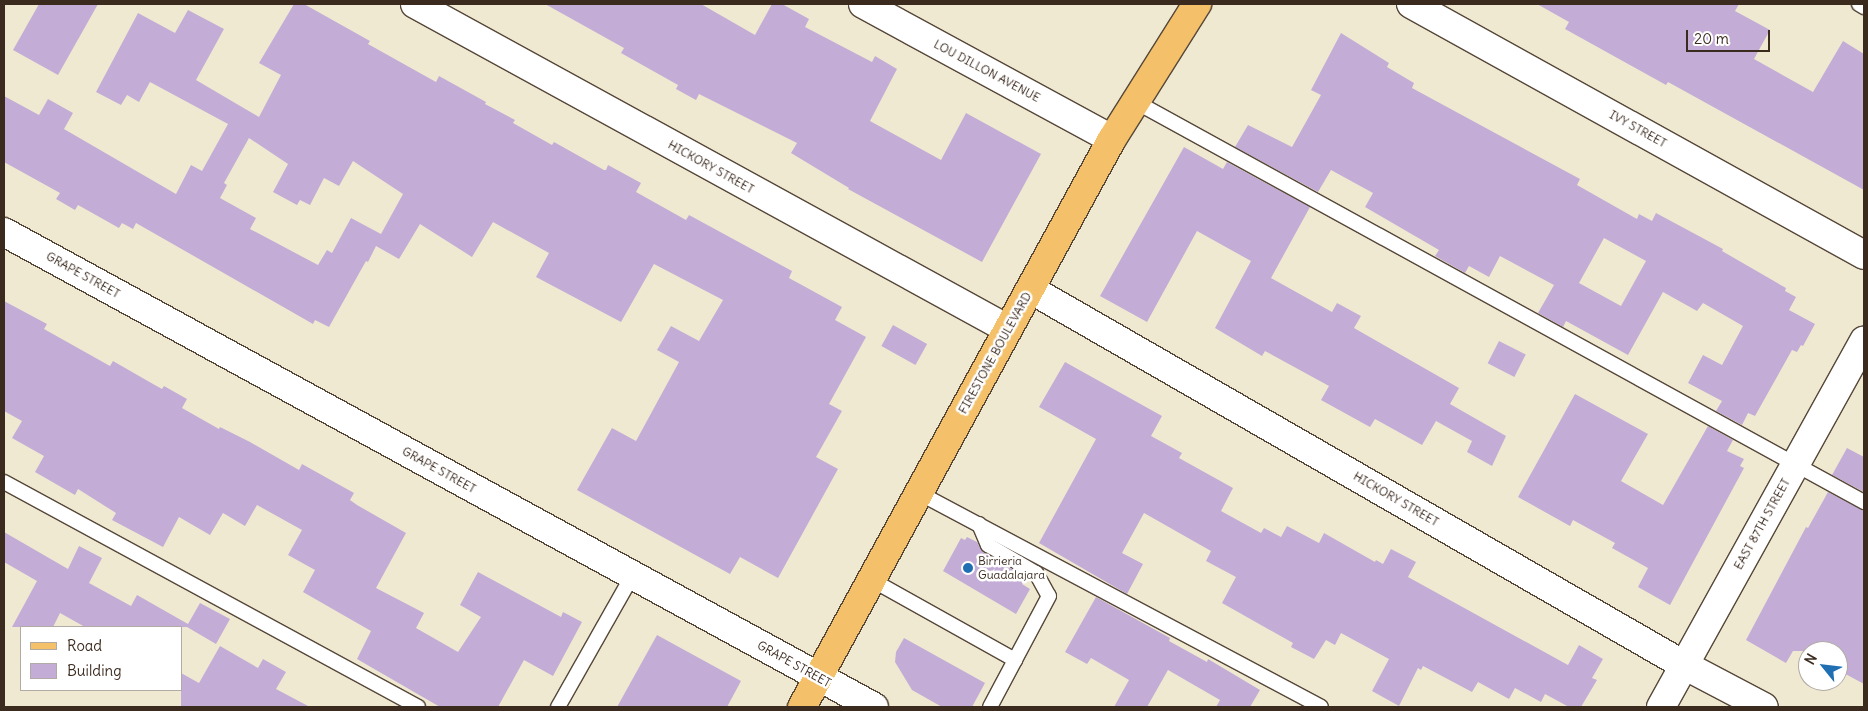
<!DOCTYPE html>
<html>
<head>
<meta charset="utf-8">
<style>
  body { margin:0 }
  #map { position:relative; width:1868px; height:711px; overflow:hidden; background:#f0e9d1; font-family:Delius,sans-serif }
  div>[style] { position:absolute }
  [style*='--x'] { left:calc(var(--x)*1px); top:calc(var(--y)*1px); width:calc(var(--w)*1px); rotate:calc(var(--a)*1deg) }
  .building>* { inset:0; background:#c3add6; transform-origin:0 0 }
  .roads { filter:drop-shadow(1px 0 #564739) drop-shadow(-1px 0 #564739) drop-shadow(0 1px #564739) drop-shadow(0 -1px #564739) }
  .lane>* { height:14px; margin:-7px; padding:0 7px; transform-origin:7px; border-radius:7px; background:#fff }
  .street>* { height:28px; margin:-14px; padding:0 14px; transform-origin:14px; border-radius:14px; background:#fff }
  .primary>* { height:28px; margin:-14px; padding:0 14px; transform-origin:14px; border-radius:14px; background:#f4c16a }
  .dots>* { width:14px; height:14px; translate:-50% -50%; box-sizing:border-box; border:2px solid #fff; border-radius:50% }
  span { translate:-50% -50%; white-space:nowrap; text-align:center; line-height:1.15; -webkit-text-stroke:5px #fff; paint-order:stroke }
  .street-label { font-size:12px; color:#3b2a1e }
  .poi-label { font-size:12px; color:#3b2a1e }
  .left { translate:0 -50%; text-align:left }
  .frame { position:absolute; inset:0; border:5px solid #3b2a1e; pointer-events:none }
  .legend { position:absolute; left:20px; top:626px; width:162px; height:65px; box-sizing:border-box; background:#fff; border:1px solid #b1aaa5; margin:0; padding:6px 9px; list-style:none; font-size:15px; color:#3b2a1e }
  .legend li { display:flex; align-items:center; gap:10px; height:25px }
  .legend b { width:25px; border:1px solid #b1aaa5 }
  .north { position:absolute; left:1798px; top:641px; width:50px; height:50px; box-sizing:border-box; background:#fff; border:1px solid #b1aaa5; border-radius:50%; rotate:299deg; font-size:14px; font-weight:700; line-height:20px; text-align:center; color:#3b2a1e }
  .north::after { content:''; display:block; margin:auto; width:18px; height:22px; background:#1f6fb2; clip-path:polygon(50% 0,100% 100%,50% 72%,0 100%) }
  .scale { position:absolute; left:1686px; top:30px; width:84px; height:22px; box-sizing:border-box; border:2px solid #3b2a1e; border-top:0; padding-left:6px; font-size:15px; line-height:18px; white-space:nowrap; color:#3b2a1e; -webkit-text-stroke:4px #fff; paint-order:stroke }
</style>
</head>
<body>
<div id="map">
  <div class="building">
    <i style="clip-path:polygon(39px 4px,98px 4px,58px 75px,13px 50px)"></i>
    <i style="clip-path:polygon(evenodd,294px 4px,304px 4px,370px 41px,368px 44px,436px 82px,439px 76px,486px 102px,485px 104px,515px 120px,513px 123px,552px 145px,554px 142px,604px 170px,606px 170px,608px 165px,641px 183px,636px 192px,686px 220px,689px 215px,792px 271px,789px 278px,842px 307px,835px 320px,866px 337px,829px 404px,842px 411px,816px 457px,838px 469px,778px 578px,740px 557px,730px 574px,577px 490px,612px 428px,636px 441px,679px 362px,657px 350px,671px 326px,699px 341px,723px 300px,654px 264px,621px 322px,536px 277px,549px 253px,493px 222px,472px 257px,420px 224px,399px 259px,376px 246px,368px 262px,366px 261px,329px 327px,315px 320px,313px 324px,136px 223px,133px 229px,122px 223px,119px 228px,78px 205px,75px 210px,56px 199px,60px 193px,4px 162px,4px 96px,39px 115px,48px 99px,73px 113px,64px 129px,176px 194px,191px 165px,202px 171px,228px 124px,150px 82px,139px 102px,127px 95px,121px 105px,96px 92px,138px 13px,175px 33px,188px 10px,224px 29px,196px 80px,259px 117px,281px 75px,259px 63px,294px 4px,249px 138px,288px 164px,273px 192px,297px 205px,300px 200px,310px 205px,324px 178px,339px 186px,353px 161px,403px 194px,381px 234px,351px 218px,332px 253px,327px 250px,318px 265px,250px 229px,256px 218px,220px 198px,227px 185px,224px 183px,249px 138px)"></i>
    <i style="clip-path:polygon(545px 4px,701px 4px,755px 35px,772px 4px,782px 4px,809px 19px,805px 27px,872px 62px,875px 56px,897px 69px,870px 121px,941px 160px,966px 113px,1041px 154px,982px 262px,848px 189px,849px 188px,791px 153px,797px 143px,699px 94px,696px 100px,676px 89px,678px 85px,621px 53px,624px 48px)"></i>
    <i style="clip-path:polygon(1537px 4px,1739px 4px,1735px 11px,1770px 30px,1754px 59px,1813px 92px,1843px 41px,1864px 54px,1864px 190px,1668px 82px,1666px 85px,1565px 29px,1569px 22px)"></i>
    <i style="clip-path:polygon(evenodd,1341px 33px,1389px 63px,1387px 67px,1414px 83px,1412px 88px,1580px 179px,1577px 185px,1637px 219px,1639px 214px,1652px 221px,1656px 213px,1723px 249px,1722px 251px,1786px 288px,1785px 291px,1796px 297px,1789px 310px,1815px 324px,1803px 346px,1801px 345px,1797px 352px,1792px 350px,1755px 416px,1748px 413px,1742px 425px,1716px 411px,1722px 401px,1688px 383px,1703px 355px,1722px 365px,1743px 326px,1703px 303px,1697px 311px,1663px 292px,1628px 355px,1566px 321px,1563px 327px,1538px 313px,1554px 285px,1500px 256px,1489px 277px,1469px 266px,1465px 273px,1435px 256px,1439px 250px,1365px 207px,1373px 193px,1331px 170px,1318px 192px,1235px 147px,1248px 125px,1292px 147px,1321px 95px,1311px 90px,1341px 33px,1604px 238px,1646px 261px,1621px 306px,1579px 283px,1604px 238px)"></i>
    <i style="clip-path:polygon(1184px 147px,1223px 169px,1227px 162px,1310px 207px,1271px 278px,1332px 312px,1337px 303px,1361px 316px,1354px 328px,1459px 388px,1450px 404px,1506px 436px,1492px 466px,1467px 452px,1472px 441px,1436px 421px,1422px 445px,1375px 419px,1370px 427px,1321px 400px,1329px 386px,1265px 351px,1262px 356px,1215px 328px,1251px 261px,1197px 231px,1147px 322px,1100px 296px)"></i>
    <i style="clip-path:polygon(4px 301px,47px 324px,44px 329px,110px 366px,113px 361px,153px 384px,162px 389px,164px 386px,187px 399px,182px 408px,219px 429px,220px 427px,250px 442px,299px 470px,302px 464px,354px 493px,350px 500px,357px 505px,406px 533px,376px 588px,424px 613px,416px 628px,458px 652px,481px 617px,460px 605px,478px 572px,561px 617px,563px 612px,582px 622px,553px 676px,524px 660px,498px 707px,440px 707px,357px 659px,371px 631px,303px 592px,315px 570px,288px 555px,302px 530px,257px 505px,245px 526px,223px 513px,210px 535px,179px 517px,163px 547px,112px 520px,116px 513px,78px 489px,75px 495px,35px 472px,44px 456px,12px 438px,22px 421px,4px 411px)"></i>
    <i style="left:893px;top:325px;width:39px;height:24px;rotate:29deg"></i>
    <i style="left:1499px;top:341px;width:30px;height:25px;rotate:27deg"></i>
    <i style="clip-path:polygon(1065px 362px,1162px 416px,1151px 436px,1182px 453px,1179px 458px,1233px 488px,1221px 511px,1261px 533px,1264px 528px,1281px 537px,1287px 526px,1319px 543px,1324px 533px,1375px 562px,1376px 560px,1383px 564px,1391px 549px,1416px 562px,1408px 577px,1568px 665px,1579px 645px,1603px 659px,1592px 678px,1597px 680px,1581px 707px,1569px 707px,1545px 694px,1541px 702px,1515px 688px,1509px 699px,1478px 682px,1472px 692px,1423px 666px,1421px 670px,1418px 668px,1399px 706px,1372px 691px,1389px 659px,1341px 633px,1335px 645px,1326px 640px,1314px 659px,1291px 647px,1293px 643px,1222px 603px,1236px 577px,1206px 561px,1211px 551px,1144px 513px,1122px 553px,1143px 564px,1127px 594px,1039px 543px,1096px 439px,1039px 407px)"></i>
    <i style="clip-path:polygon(1575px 394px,1648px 434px,1621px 481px,1663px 505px,1708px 426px,1733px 440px,1727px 451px,1744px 459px,1740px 466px,1744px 468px,1670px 605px,1638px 587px,1648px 568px,1612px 548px,1615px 543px,1573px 520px,1570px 526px,1518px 497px)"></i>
    <i style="clip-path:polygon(1847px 448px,1864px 457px,1864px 492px,1832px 475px)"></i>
    <i style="clip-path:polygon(1828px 492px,1864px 511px,1864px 684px,1838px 670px,1838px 651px,1793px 651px,1786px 663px,1746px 640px,1806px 527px,1808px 528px)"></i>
    <i style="clip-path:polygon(4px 532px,68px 569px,79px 546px,102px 558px,89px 583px,131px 606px,137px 595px,188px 624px,200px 603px,230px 619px,216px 644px,187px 627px,85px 627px,60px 613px,53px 627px,12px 627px,37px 581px,4px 562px)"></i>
    <i style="clip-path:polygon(967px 537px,977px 542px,984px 553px,1026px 577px,1022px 584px,1030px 589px,1016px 614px,943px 571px,961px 538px,965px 540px)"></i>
    <i style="clip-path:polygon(1096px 597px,1170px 638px,1169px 641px,1207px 662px,1208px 659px,1260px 690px,1250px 707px,1216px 707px,1220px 700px,1168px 670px,1147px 707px,1114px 707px,1129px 680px,1091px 658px,1087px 664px,1065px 652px)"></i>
    <i style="clip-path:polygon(657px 635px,741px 681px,727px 707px,617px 707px)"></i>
    <i style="clip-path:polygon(904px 638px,985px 683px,972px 707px,942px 707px,912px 690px,895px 662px,896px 652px)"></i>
    <i style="clip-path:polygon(220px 646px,258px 668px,263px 659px,286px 672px,276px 689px,310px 707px,181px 707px,181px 673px,199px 683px)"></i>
  </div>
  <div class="roads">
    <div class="lane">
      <i style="--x:1859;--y:4;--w:6;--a:31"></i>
      <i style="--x:1136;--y:102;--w:831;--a:28.79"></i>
      <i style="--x:4;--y:482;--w:471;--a:28.5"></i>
      <i style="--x:919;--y:493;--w:455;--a:28"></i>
      <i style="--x:979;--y:524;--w:23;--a:67"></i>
      <i style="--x:988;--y:545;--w:56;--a:30.3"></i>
      <i style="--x:1036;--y:573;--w:26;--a:61"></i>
      <i style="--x:1049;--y:596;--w:72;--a:118"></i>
      <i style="--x:872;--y:580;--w:164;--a:29.2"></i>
      <i style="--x:1015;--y:660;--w:53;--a:118"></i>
      <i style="--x:558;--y:707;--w:150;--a:-60.5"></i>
    </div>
    <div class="street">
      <i style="--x:415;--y:4;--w:676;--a:28.73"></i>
      <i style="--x:863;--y:4;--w:283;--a:28.5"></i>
      <i style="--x:1411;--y:4;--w:518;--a:28.99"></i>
      <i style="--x:4;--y:232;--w:991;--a:28.63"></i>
      <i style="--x:1030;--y:289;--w:754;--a:29.9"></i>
      <i style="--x:1684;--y:665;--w:90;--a:27.7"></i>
      <i style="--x:1661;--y:707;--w:419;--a:-61"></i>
    </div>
    <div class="primary">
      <i style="--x:802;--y:707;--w:647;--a:-61.38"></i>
      <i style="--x:1112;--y:139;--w:160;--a:-57.8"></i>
    </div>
  </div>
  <div class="dots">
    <i style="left:968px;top:568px;background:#1f6fb2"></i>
  </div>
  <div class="street-label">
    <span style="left:987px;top:71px;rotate:28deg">LOU DILLON AVENUE</span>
    <span style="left:1638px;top:129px;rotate:29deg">IVY STREET</span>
    <span style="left:711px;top:167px;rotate:29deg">HICKORY STREET</span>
    <span style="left:83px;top:275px;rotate:29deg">GRAPE STREET</span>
    <span style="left:995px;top:353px;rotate:-61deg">FIRESTONE BOULEVARD</span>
    <span style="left:439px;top:470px;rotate:29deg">GRAPE STREET</span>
    <span style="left:1396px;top:499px;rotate:30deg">HICKORY STREET</span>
    <span style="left:1762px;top:524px;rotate:-61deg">EAST 87TH STREET</span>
    <span style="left:794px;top:664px;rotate:29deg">GRAPE STREET</span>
  </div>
  <div class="poi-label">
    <span class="left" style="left:978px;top:568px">Birrieria<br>Guadalajara</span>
  </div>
  <div class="frame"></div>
  <ul class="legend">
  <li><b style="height:6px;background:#f4c16a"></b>Road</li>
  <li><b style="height:14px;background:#c3add6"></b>Building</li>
  </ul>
  <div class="north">N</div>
  <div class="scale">20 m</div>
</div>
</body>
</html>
